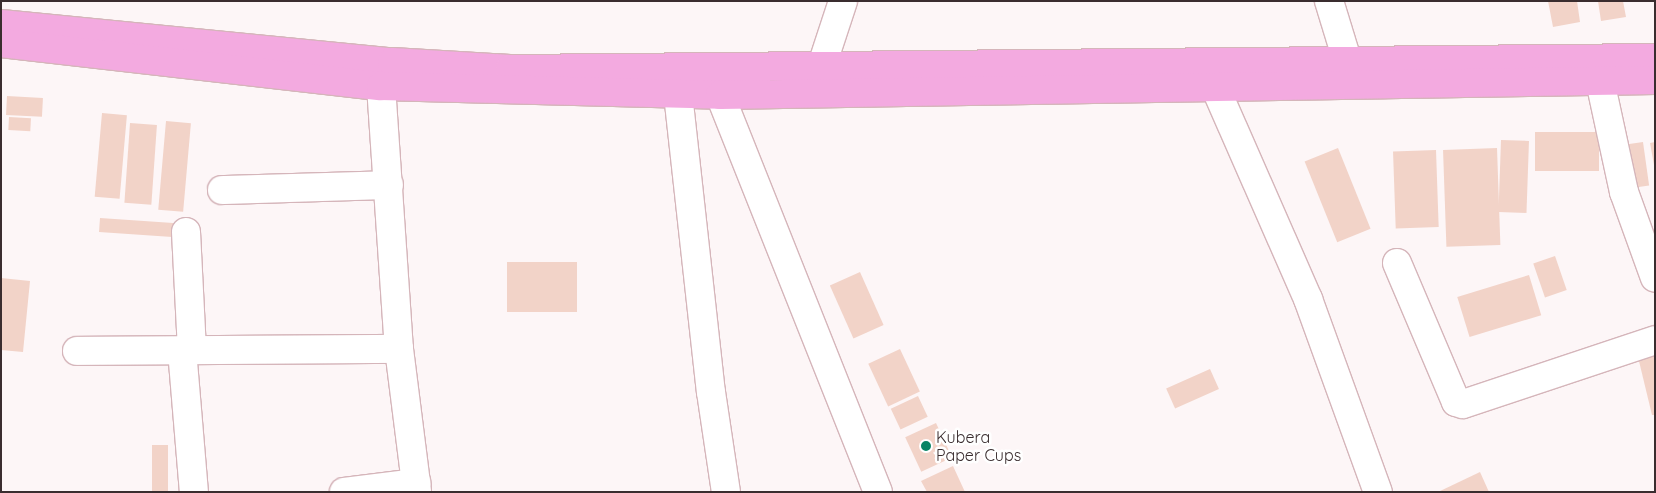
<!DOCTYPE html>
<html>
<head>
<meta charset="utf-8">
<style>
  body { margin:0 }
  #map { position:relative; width:1656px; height:493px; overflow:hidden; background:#fdf6f7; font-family:Quicksand,sans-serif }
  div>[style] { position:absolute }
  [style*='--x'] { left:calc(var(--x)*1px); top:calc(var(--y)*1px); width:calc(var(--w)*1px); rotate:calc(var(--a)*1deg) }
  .building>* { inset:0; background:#f2d3c8; transform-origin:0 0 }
  .roads { filter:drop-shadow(1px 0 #d5b5ba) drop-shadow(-1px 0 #d5b5ba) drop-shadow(0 1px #d5b5ba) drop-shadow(0 -1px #d5b5ba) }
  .minor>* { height:28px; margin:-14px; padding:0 14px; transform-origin:14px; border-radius:14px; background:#fff }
  .highway>* { height:28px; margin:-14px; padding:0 14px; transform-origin:14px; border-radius:14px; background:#f3aae0 }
  .dots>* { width:14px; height:14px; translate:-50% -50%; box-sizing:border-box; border:2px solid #fff; border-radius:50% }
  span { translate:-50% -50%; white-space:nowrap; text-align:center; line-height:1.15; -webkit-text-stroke:5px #fff; paint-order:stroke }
  .poi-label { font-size:16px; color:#3a2d2f }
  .left { translate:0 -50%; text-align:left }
  .frame { position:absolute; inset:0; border:2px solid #3a2d2f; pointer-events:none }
</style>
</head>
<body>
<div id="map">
  <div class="building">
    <i style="clip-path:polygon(1548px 1px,1577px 1px,1580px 22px,1553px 27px)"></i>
    <i style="clip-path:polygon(1598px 1px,1623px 1px,1626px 17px,1601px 21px)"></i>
    <i style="left:7px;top:96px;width:36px;height:19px;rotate:3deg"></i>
    <i style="left:102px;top:113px;width:25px;height:84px;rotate:5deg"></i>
    <i style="left:9px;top:117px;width:22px;height:13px;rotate:3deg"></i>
    <i style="left:166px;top:121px;width:25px;height:89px;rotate:5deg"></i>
    <i style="left:130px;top:123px;width:27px;height:80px;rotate:4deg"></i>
    <i style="left:1599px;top:132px;width:39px;height:64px;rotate:90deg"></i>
    <i style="left:1501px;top:140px;width:28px;height:72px;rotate:2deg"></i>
    <i style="left:1643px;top:142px;width:44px;height:21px;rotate:82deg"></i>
    <i style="clip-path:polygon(1655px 142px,1655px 165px,1654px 165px,1650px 143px)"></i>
    <i style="left:1338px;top:148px;width:87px;height:36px;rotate:68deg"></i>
    <i style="left:1497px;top:148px;width:97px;height:54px;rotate:88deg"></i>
    <i style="left:1436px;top:150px;width:77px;height:43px;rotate:88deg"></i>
    <i style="left:100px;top:218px;width:77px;height:14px;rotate:4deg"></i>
    <i style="left:1555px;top:256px;width:36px;height:23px;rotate:71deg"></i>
    <i style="left:577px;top:262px;width:50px;height:70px;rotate:90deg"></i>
    <i style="left:860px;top:272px;width:58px;height:33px;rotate:66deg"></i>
    <i style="left:1529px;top:275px;width:42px;height:75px;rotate:73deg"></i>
    <i style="clip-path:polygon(1px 278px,30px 281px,23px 352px,1px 350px)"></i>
    <i style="left:900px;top:349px;width:47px;height:35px;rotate:65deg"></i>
    <i style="clip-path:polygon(1655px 354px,1655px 415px,1652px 415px,1638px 357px)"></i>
    <i style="left:1210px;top:369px;width:22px;height:48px;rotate:66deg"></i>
    <i style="left:918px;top:396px;width:23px;height:30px;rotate:65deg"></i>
    <i style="left:936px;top:423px;width:38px;height:34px;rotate:65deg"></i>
    <i style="left:152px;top:445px;width:16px;height:47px"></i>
    <i style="clip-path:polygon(953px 466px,965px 492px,927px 492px,921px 481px)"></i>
    <i style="clip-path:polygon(1480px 472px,1489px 492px,1438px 492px)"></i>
  </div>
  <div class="roads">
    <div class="minor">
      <i style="--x:1329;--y:1;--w:62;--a:73"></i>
      <i style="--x:822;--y:65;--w:67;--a:-71.8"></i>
      <i style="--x:1600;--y:81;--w:114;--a:77.8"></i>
      <i style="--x:1624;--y:192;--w:91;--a:70.2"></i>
      <i style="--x:381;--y:86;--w:264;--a:86.1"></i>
      <i style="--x:399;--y:349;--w:144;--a:82.8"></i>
      <i style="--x:1215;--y:87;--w:232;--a:66.3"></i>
      <i style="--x:1308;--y:299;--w:205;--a:70.1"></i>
      <i style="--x:678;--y:94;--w:300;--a:83.7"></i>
      <i style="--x:711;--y:392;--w:101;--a:81.5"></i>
      <i style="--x:720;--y:95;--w:427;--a:68.3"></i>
      <i style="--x:222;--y:190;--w:167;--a:-1.7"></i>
      <i style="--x:186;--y:232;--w:118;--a:87.1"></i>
      <i style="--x:1397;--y:263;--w:151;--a:67"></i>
      <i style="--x:1456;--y:402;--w:7;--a:16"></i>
      <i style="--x:1463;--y:404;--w:202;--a:-18.4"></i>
      <i style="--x:182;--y:350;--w:143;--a:85.2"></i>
      <i style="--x:77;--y:351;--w:322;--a:-0.4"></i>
      <i style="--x:344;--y:492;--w:73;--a:-7.1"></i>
    </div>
    <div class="highway">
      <i style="--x:1;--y:24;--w:393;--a:5.6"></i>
      <i style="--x:392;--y:62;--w:118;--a:3.4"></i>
      <i style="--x:510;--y:69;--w:1145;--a:-0.55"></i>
      <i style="--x:1;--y:43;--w:382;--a:6.5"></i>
      <i style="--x:381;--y:86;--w:339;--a:1.5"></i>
      <i style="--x:720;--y:95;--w:935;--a:-0.92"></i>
    </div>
  </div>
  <div class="dots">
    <i style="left:926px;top:446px;background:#088464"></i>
  </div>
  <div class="poi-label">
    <span class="left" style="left:936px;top:446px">Kubera<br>Paper Cups</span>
  </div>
  <div class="frame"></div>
</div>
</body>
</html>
